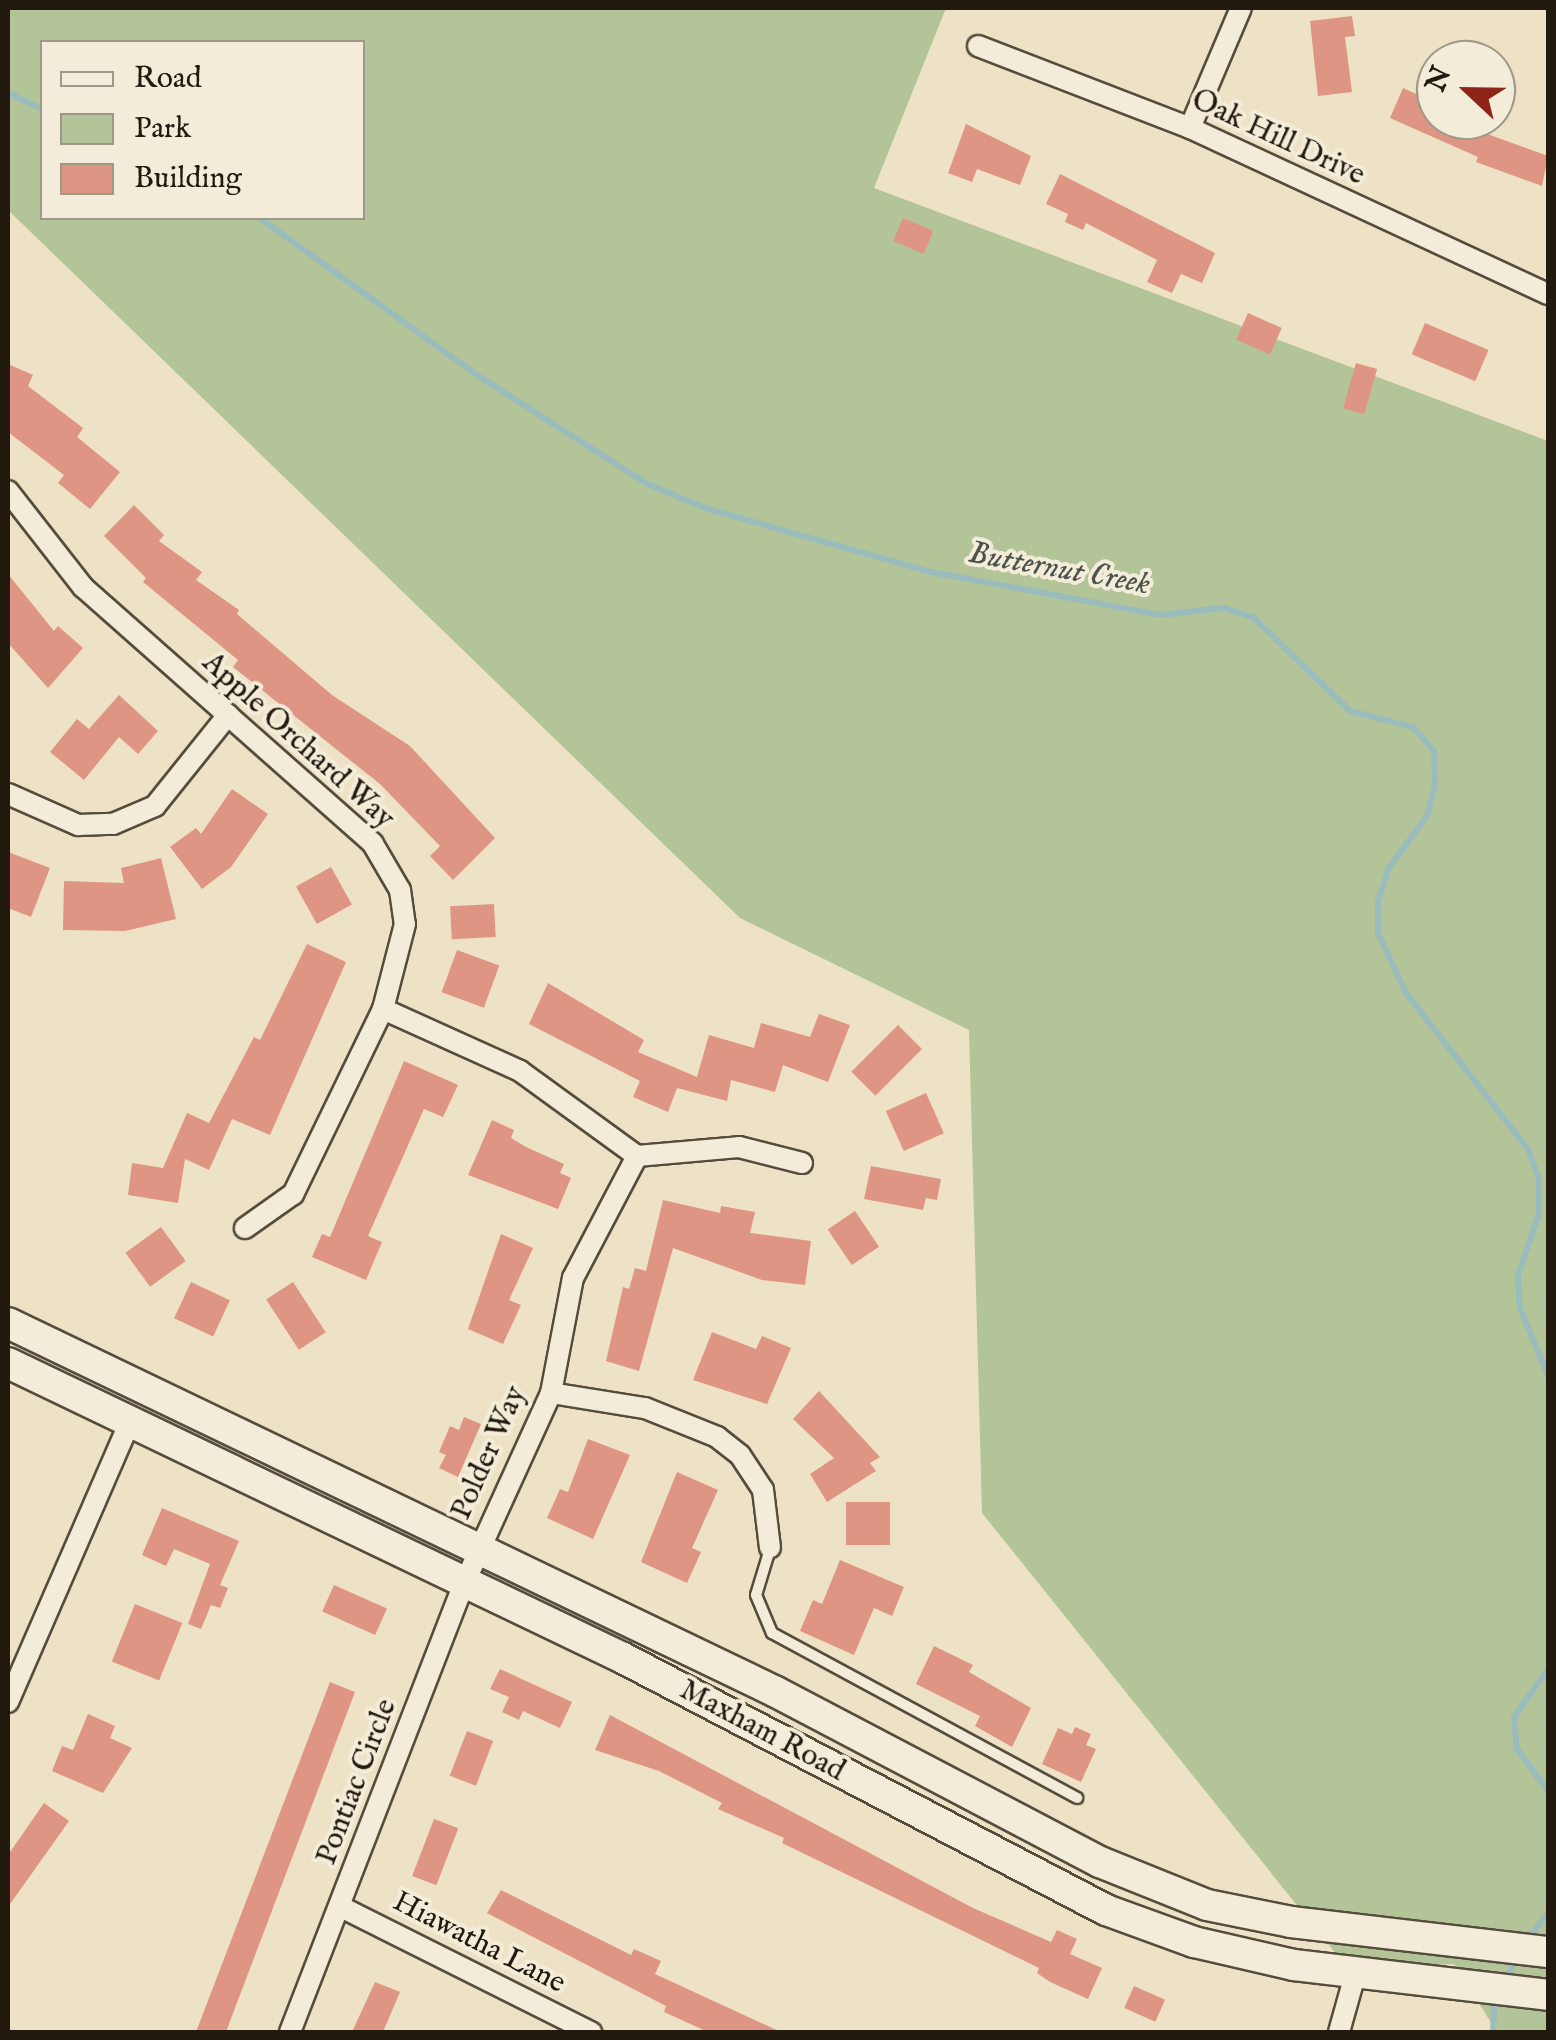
<!DOCTYPE html>
<html>
<head>
<meta charset="utf-8">
<style>
  body { margin:0 }
  #map { position:relative; width:1556px; height:2040px; overflow:hidden; background:#ede2c5; font-family:"IM FELL English",serif }
  div>[style] { position:absolute }
  [style*='--x'] { left:calc(var(--x)*1px); top:calc(var(--y)*1px); width:calc(var(--w)*1px); rotate:calc(var(--a)*1deg) }
  .green>* { inset:0; background:#b3c498 }
  .stream>* { height:6px; margin:-3px; padding:0 3px; transform-origin:3px; border-radius:3px; background:#9bbcbc }
  .building>* { inset:0; background:#df9584; transform-origin:0 0 }
  .roads { filter:drop-shadow(2px 0 #554c3c) drop-shadow(-2px 0 #554c3c) drop-shadow(0 2px #554c3c) drop-shadow(0 -2px #554c3c) }
  .service>* { height:10px; margin:-5px; padding:0 5px; transform-origin:5px; border-radius:5px; background:#f3ecd9 }
  .minor>* { height:20px; margin:-10px; padding:0 10px; transform-origin:10px; border-radius:10px; background:#f3ecd9 }
  .secondary>* { height:30px; margin:-15px; padding:0 15px; transform-origin:15px; border-radius:15px; background:#f3ecd9 }
  span { translate:-50% -50%; white-space:nowrap; text-align:center; line-height:1.15; -webkit-text-stroke:8px #f3ecd9; paint-order:stroke }
  .street-label { font-size:30px; color:#221a0f }
  .water-label { font-size:32px; color:#4c534c; font-style:italic }
  .frame { position:absolute; inset:0; border:10px solid #221a0f; pointer-events:none }
  .legend { position:absolute; left:40px; top:40px; width:325px; height:180px; box-sizing:border-box; background:#f3ecd9; border:2px solid #9f9888; margin:0; padding:12px 18px; list-style:none; font-size:30px; color:#221a0f }
  .legend li { display:flex; align-items:center; gap:20px; height:50px }
  .legend b { width:50px; border:2px solid #9f9888 }
  .north { position:absolute; left:1416px; top:40px; width:100px; height:100px; box-sizing:border-box; background:#f3ecd9; border:2px solid #9f9888; border-radius:50%; rotate:292deg; font-size:28px; font-weight:700; line-height:40px; text-align:center; color:#221a0f }
  .north::after { content:''; display:block; margin:auto; width:35px; height:45px; background:#8f2418; clip-path:polygon(50% 0,100% 100%,50% 72%,0 100%) }
</style>
</head>
<body>
<div id="map">
  <div class="green">
    <i style="clip-path:polygon(evenodd,8px 8px,946px 8px,874px 188px,1548px 441px,1548px 2032px,1497px 2032px,1454px 1964px,1349px 1970px,982px 1513px,969px 1030px,740px 918px,8px 210px,8px 8px,42px 42px,362px 42px,362px 218px,42px 218px,42px 42px)"></i>
  </div>
  <div class="stream">
    <i style="--x:8;--y:93;--w:38;--a:25"></i>
    <i style="--x:260;--y:218;--w:271;--a:35.9"></i>
    <i style="--x:480;--y:377;--w:198;--a:32.6"></i>
    <i style="--x:647;--y:484;--w:66;--a:22.3"></i>
    <i style="--x:708;--y:509;--w:232;--a:15.8"></i>
    <i style="--x:931;--y:572;--w:233;--a:10.6"></i>
    <i style="--x:1160;--y:615;--w:64;--a:-6.2"></i>
    <i style="--x:1224;--y:608;--w:32;--a:18"></i>
    <i style="--x:1254;--y:618;--w:134;--a:44.1"></i>
    <i style="--x:1350;--y:711;--w:65;--a:14.3"></i>
    <i style="--x:1413;--y:727;--w:32;--a:49"></i>
    <i style="--x:1434;--y:751;--w:34;--a:88"></i>
    <i style="--x:1435;--y:785;--w:32;--a:104"></i>
    <i style="--x:1427;--y:816;--w:64;--a:126.2"></i>
    <i style="--x:1389;--y:868;--w:35;--a:108"></i>
    <i style="--x:1378;--y:901;--w:32;--a:90"></i>
    <i style="--x:1378;--y:933;--w:66;--a:65"></i>
    <i style="--x:1406;--y:993;--w:198;--a:52"></i>
    <i style="--x:1528;--y:1149;--w:32;--a:70"></i>
    <i style="--x:1539;--y:1179;--w:35;--a:90"></i>
    <i style="--x:1539;--y:1214;--w:65;--a:109"></i>
    <i style="--x:1518;--y:1275;--w:33;--a:87"></i>
    <i style="--x:1520;--y:1308;--w:74;--a:67.6"></i>
    <i style="--x:1548;--y:1669;--w:59;--a:125.3"></i>
    <i style="--x:1514;--y:1717;--w:32;--a:85"></i>
    <i style="--x:1517;--y:1749;--w:52;--a:53.6"></i>
    <i style="--x:1528;--y:1939;--w:34;--a:-53"></i>
    <i style="--x:1504;--y:1982;--w:27;--a:-62"></i>
    <i style="--x:1493;--y:2032;--w:34;--a:-87"></i>
  </div>
  <div class="building">
    <i style="clip-path:polygon(1352px 16px,1355px 36px,1345px 37px,1352px 92px,1318px 96px,1310px 21px)"></i>
    <i style="clip-path:polygon(1403px 88px,1436px 103px,1436px 120px,1468px 120px,1465px 126px,1548px 156px,1542px 186px,1476px 162px,1478px 157px,1390px 118px)"></i>
    <i style="clip-path:polygon(966px 124px,1031px 156px,1020px 185px,977px 169px,972px 182px,948px 173px)"></i>
    <i style="clip-path:polygon(1060px 174px,1215px 253px,1202px 283px,1181px 274px,1172px 293px,1147px 282px,1157px 260px,1086px 223px,1083px 230px,1065px 222px,1068px 214px,1046px 204px)"></i>
    <i style="left:903px;top:218px;width:33px;height:25px;rotate:23deg"></i>
    <i style="left:1248px;top:313px;width:37px;height:29px;rotate:24deg"></i>
    <i style="left:1425px;top:323px;width:69px;height:34px;rotate:23deg"></i>
    <i style="left:1356px;top:363px;width:22px;height:47px;rotate:16deg"></i>
    <i style="clip-path:polygon(8px 364px,33px 375px,28px 386px,83px 428px,77px 437px,120px 472px,90px 509px,58px 483px,64px 475px,8px 432px)"></i>
    <i style="clip-path:polygon(134px 505px,164px 535px,159px 541px,202px 572px,196px 580px,239px 610px,237px 614px,332px 695px,410px 746px,495px 838px,453px 880px,430px 856px,440px 846px,380px 784px,233px 667px,238px 660px,143px 582px,146px 578px,104px 536px)"></i>
    <i style="clip-path:polygon(8px 574px,54px 631px,58px 626px,83px 648px,48px 688px,8px 643px)"></i>
    <i style="clip-path:polygon(119px 695px,158px 731px,138px 754px,119px 737px,84px 780px,50px 752px,77px 719px,89px 729px)"></i>
    <i style="clip-path:polygon(232px 789px,268px 814px,231px 867px,202px 889px,170px 847px,196px 828px,201px 834px)"></i>
    <i style="clip-path:polygon(8px 852px,50px 868px,31px 917px,8px 908px)"></i>
    <i style="clip-path:polygon(161px 858px,176px 919px,125px 931px,63px 930px,64px 881px,124px 883px,121px 868px)"></i>
    <i style="left:331px;top:867px;width:43px;height:40px;rotate:61deg"></i>
    <i style="left:494px;top:904px;width:33px;height:44px;rotate:87deg"></i>
    <i style="clip-path:polygon(307px 944px,346px 962px,270px 1135px,232px 1119px,209px 1170px,185px 1159px,178px 1203px,128px 1195px,132px 1163px,163px 1168px,187px 1113px,209px 1123px,254px 1037px,260px 1040px)"></i>
    <i style="left:457px;top:950px;width:45px;height:45px;rotate:20deg"></i>
    <i style="clip-path:polygon(548px 983px,644px 1040px,638px 1052px,697px 1077px,709px 1035px,754px 1048px,761px 1023px,810px 1037px,819px 1014px,850px 1025px,828px 1082px,783px 1065px,775px 1092px,731px 1080px,727px 1101px,677px 1088px,668px 1112px,633px 1097px,640px 1081px,529px 1024px)"></i>
    <i style="left:898px;top:1025px;width:34px;height:66px;rotate:45deg"></i>
    <i style="clip-path:polygon(404px 1061px,458px 1085px,443px 1117px,424px 1109px,368px 1236px,382px 1242px,366px 1280px,312px 1257px,322px 1234px,330px 1237px)"></i>
    <i style="left:926px;top:1093px;width:44px;height:44px;rotate:66deg"></i>
    <i style="clip-path:polygon(492px 1120px,514px 1130px,511px 1138px,526px 1147px,564px 1164px,560px 1173px,571px 1178px,558px 1209px,468px 1175px)"></i>
    <i style="clip-path:polygon(871px 1166px,941px 1179px,937px 1200px,926px 1198px,923px 1210px,864px 1199px)"></i>
    <i style="clip-path:polygon(663px 1200px,720px 1213px,721px 1206px,755px 1212px,750px 1233px,811px 1241px,805px 1285px,762px 1280px,673px 1248px,639px 1371px,606px 1361px,623px 1287px,629px 1289px,635px 1268px,646px 1271px)"></i>
    <i style="left:855px;top:1211px;width:43px;height:33px;rotate:56deg"></i>
    <i style="left:161px;top:1227px;width:42px;height:44px;rotate:54deg"></i>
    <i style="clip-path:polygon(501px 1234px,533px 1248px,509px 1300px,521px 1305px,503px 1344px,468px 1329px)"></i>
    <i style="left:191px;top:1282px;width:43px;height:40px;rotate:25deg"></i>
    <i style="left:293px;top:1282px;width:60px;height:32px;rotate:57deg"></i>
    <i style="clip-path:polygon(712px 1332px,756px 1349px,762px 1336px,791px 1348px,767px 1404px,693px 1380px)"></i>
    <i style="clip-path:polygon(819px 1391px,880px 1457px,870px 1463px,876px 1471px,827px 1502px,810px 1474px,834px 1458px,793px 1419px)"></i>
    <i style="clip-path:polygon(464px 1417px,481px 1424px,458px 1477px,439px 1468px,446px 1455px,439px 1452px,450px 1426px,459px 1430px)"></i>
    <i style="clip-path:polygon(588px 1439px,630px 1455px,593px 1539px,547px 1518px,560px 1489px,568px 1492px)"></i>
    <i style="clip-path:polygon(677px 1472px,718px 1490px,692px 1548px,701px 1552px,687px 1583px,641px 1562px)"></i>
    <i style="left:890px;top:1502px;width:43px;height:44px;rotate:90deg"></i>
    <i style="clip-path:polygon(162px 1508px,239px 1541px,220px 1585px,228px 1588px,220px 1608px,211px 1605px,201px 1629px,188px 1624px,210px 1564px,174px 1549px,166px 1566px,142px 1555px)"></i>
    <i style="clip-path:polygon(840px 1560px,904px 1587px,892px 1616px,874px 1608px,854px 1655px,800px 1631px,813px 1600px,822px 1604px)"></i>
    <i style="left:334px;top:1585px;width:58px;height:29px;rotate:24deg"></i>
    <i style="left:135px;top:1604px;width:51px;height:62px;rotate:22deg"></i>
    <i style="clip-path:polygon(934px 1646px,973px 1665px,969px 1672px,1031px 1708px,1012px 1747px,975px 1726px,980px 1716px,916px 1684px)"></i>
    <i style="clip-path:polygon(500px 1669px,572px 1702px,560px 1728px,523px 1711px,519px 1720px,502px 1712px,509px 1697px,490px 1689px)"></i>
    <i style="clip-path:polygon(330px 1682px,355px 1692px,235px 2008px,226px 2032px,196px 2032px)"></i>
    <i style="clip-path:polygon(88px 1714px,115px 1726px,110px 1738px,132px 1748px,103px 1793px,52px 1771px,62px 1746px,73px 1750px)"></i>
    <i style="clip-path:polygon(610px 1715px,973px 1908px,1051px 1942px,1057px 1930px,1077px 1939px,1070px 1954px,1102px 1968px,1088px 1999px,1050px 1982px,1037px 1973px,1039px 1968px,782px 1843px,784px 1838px,718px 1809px,722px 1803px,659px 1771px,595px 1750px)"></i>
    <i style="clip-path:polygon(1075px 1727px,1091px 1734px,1086px 1745px,1096px 1749px,1081px 1782px,1042px 1764px,1058px 1728px,1072px 1734px)"></i>
    <i style="left:467px;top:1731px;width:28px;height:48px;rotate:21deg"></i>
    <i style="clip-path:polygon(44px 1803px,69px 1821px,8px 1907px,8px 1855px)"></i>
    <i style="left:434px;top:1819px;width:26px;height:61px;rotate:21deg"></i>
    <i style="clip-path:polygon(501px 1890px,631px 1955px,634px 1949px,661px 1961px,655px 1974px,781px 2032px,708px 2032px,664px 2012px,666px 2006px,487px 1913px)"></i>
    <i style="clip-path:polygon(375px 1982px,400px 1992px,383px 2032px,352px 2032px)"></i>
    <i style="left:1134px;top:1986px;width:34px;height:24px;rotate:24deg"></i>
  </div>
  <div class="roads">
    <div class="service">
      <i style="--x:770;--y:1549;--w:48;--a:106.9"></i>
      <i style="--x:756;--y:1595;--w:41;--a:67.2"></i>
      <i style="--x:772;--y:1633;--w:347;--a:28.4"></i>
    </div>
    <div class="minor">
      <i style="--x:978;--y:46;--w:227;--a:21.1"></i>
      <i style="--x:1190;--y:128;--w:395;--a:24.9"></i>
      <i style="--x:1190;--y:128;--w:130;--a:-67"></i>
      <i style="--x:8;--y:491;--w:122;--a:52"></i>
      <i style="--x:83;--y:587;--w:387;--a:41.5"></i>
      <i style="--x:373;--y:844;--w:53;--a:59.6"></i>
      <i style="--x:400;--y:890;--w:34;--a:82"></i>
      <i style="--x:405;--y:924;--w:88;--a:104.5"></i>
      <i style="--x:383;--y:1009;--w:206;--a:115.9"></i>
      <i style="--x:293;--y:1194;--w:59;--a:144.7"></i>
      <i style="--x:8;--y:794;--w:77;--a:23.9"></i>
      <i style="--x:78;--y:825;--w:35;--a:-2"></i>
      <i style="--x:113;--y:824;--w:46;--a:-23.2"></i>
      <i style="--x:155;--y:806;--w:117;--a:-51.3"></i>
      <i style="--x:383;--y:1009;--w:150;--a:24.3"></i>
      <i style="--x:520;--y:1071;--w:145;--a:36"></i>
      <i style="--x:637;--y:1156;--w:102;--a:-5"></i>
      <i style="--x:739;--y:1147;--w:65;--a:14.3"></i>
      <i style="--x:551;--y:1393;--w:95;--a:9.1"></i>
      <i style="--x:645;--y:1408;--w:78;--a:21.9"></i>
      <i style="--x:717;--y:1437;--w:29;--a:38"></i>
      <i style="--x:740;--y:1455;--w:42;--a:56.7"></i>
      <i style="--x:763;--y:1490;--w:58;--a:83.1"></i>
      <i style="--x:8;--y:1702;--w:305;--a:-66.5"></i>
      <i style="--x:341;--y:1907;--w:280;--a:26.6"></i>
      <i style="--x:290;--y:2032;--w:481;--a:-68.8"></i>
      <i style="--x:464;--y:1584;--w:210;--a:-65.5"></i>
      <i style="--x:551;--y:1393;--w:117;--a:-79.2"></i>
      <i style="--x:573;--y:1278;--w:138;--a:-62.3"></i>
      <i style="--x:1339;--y:2032;--w:59;--a:-74.3"></i>
    </div>
    <div class="secondary">
      <i style="--x:8;--y:1323;--w:852;--a:25.66"></i>
      <i style="--x:776;--y:1692;--w:366;--a:27.7"></i>
      <i style="--x:1100;--y:1862;--w:115;--a:21.9"></i>
      <i style="--x:1207;--y:1905;--w:86;--a:11.4"></i>
      <i style="--x:1291;--y:1922;--w:259;--a:6.7"></i>
      <i style="--x:8;--y:1363;--w:682;--a:25.63"></i>
      <i style="--x:623;--y:1658;--w:545;--a:27.55"></i>
      <i style="--x:1106;--y:1910;--w:94;--a:20"></i>
      <i style="--x:1194;--y:1942;--w:103;--a:13"></i>
      <i style="--x:1294;--y:1965;--w:256;--a:6.7"></i>
    </div>
  </div>
  <div class="street-label">
    <span style="left:1278px;top:138px;rotate:25deg">Oak Hill Drive</span>
    <span style="left:298px;top:741px;rotate:42deg">Apple Orchard Way</span>
    <span style="left:489px;top:1453px;rotate:-66deg">Polder Way</span>
    <span style="left:762px;top:1731px;rotate:28deg">Maxham Road</span>
    <span style="left:357px;top:1782px;rotate:-69deg">Pontiac Circle</span>
    <span style="left:479px;top:1943px;rotate:27deg">Hiawatha Lane</span>
  </div>
  <div class="water-label">
    <span style="left:1059px;top:570px;rotate:10deg">Butternut Creek</span>
  </div>
  <div class="frame"></div>
  <ul class="legend">
  <li><b style="height:12px;background:#f3ecd9"></b>Road</li>
  <li><b style="height:28px;background:#b3c498"></b>Park</li>
  <li><b style="height:28px;background:#df9584"></b>Building</li>
  </ul>
  <div class="north">N</div>
</div>
</body>
</html>
